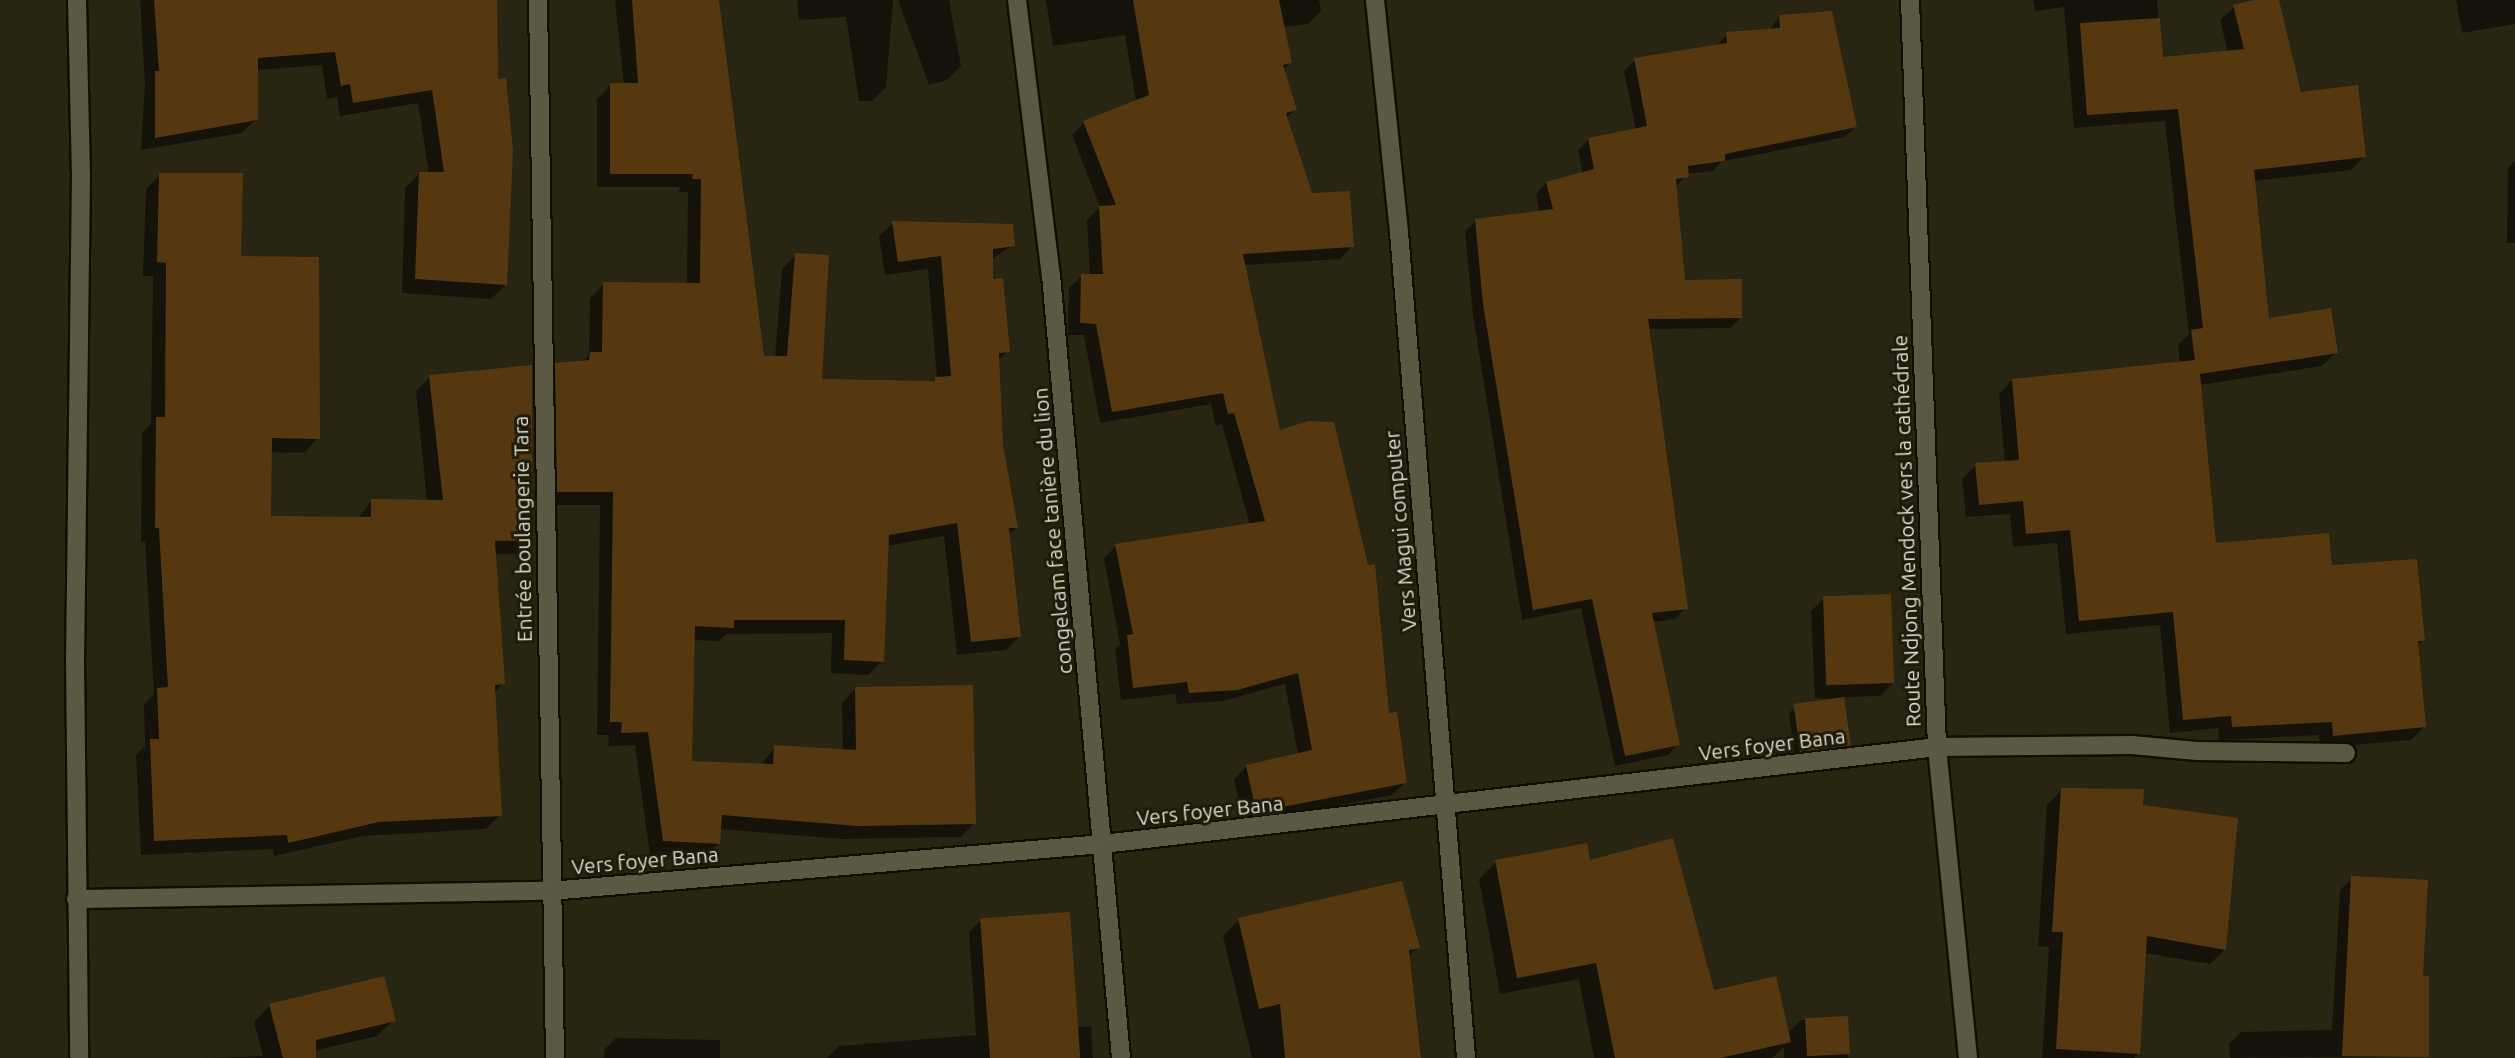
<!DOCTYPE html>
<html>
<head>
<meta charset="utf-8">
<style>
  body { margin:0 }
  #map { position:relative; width:2515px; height:1058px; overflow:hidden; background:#282512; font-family:Ubuntu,sans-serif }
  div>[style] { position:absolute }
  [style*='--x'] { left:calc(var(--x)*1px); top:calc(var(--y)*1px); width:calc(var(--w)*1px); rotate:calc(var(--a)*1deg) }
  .shadow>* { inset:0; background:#0007 }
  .building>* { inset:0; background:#563810; transform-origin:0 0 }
  .roads { filter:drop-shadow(2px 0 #110e00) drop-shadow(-2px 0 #110e00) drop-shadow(0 2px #110e00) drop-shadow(0 -2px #110e00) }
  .minor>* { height:18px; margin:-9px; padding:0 9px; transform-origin:9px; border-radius:9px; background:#5b5844 }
  .tertiary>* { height:18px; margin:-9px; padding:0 9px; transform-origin:9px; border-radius:9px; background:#5b5844 }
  span { translate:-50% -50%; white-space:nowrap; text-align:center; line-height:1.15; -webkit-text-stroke:6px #1e1b08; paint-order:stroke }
  .street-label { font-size:21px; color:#dedcd0 }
</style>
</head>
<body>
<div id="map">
  <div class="shadow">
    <i style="clip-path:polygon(140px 0,495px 0,505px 285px,491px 299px,402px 293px,405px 188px,419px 174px,429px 174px,418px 103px,340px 116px,337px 97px,327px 99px,322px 65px,256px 70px,256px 119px,242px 133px,141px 150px,145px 84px)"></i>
    <i style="clip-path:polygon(615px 0,717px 0,763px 358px,775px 358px,782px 269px,796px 255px,820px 381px,932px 383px,937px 379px,928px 269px,885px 275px,879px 236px,893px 223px,1013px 245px,991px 260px,991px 281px,1008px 351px,998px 361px,1002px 445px,1016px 528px,1008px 535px,1019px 637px,1006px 650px,957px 655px,944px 536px,886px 546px,882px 661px,868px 675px,831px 673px,832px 633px,726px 634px,719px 641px,693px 640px,690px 762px,761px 765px,775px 747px,843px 751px,842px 703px,855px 689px,974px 823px,961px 837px,843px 839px,719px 829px,719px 843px,705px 857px,650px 855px,635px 745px,608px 746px,609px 735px,597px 735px,600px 505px,544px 505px,542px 379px,556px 365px,582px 362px,589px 355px,590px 298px,604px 284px,687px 284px,688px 192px,679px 192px,680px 187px,597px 187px,597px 99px,611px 85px,624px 85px)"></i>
    <i style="clip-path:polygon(797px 0,893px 0,886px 87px,872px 101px,859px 101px,846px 17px,799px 20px)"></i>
    <i style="clip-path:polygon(898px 0,949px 0,961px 66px,947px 80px,929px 85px)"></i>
    <i style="clip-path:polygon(1046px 0,1319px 0,1321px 11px,1308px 24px,1283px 27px,1290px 63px,1282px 70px,1295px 110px,1286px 118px,1311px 195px,1352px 246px,1340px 259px,1244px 265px,1278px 432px,1388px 715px,1405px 783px,1392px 795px,1244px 823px,1234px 780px,1246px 767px,1298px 755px,1285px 684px,1223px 701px,1177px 704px,1175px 694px,1121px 700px,1115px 649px,1120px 644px,1104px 558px,1116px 546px,1250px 525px,1222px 424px,1216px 426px,1211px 404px,1100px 423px,1084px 335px,1068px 335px,1069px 288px,1082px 276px,1090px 276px,1087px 220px,1100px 207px,1072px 135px,1084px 123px,1136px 102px,1125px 35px,1053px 46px)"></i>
    <i style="clip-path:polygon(2033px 0,2157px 0,2161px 59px,2228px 52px,2220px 20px,2234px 7px,2277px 0,2300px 94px,2364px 156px,2351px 170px,2253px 181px,2267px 320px,2336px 352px,2322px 366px,2200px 385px,2215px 545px,2331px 567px,2423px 640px,2416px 647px,2424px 727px,2411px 740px,2320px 748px,2319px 735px,2219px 740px,2218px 728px,2170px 733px,2160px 625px,2066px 634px,2057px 543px,2013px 547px,2010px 514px,1966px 517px,1962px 479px,1976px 465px,2005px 463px,1999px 394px,2012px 380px,2180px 363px,2178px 345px,2189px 334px,2165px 121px,2074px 128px,2064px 7px,2035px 11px)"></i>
    <i style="clip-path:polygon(2456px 0,2515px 0,2515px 24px,2462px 33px)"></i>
    <i style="clip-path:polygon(1780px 16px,1855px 127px,1845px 137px,1721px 162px,1713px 171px,1687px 174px,1676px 187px,1684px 282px,1740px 318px,1730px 328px,1647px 329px,1686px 608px,1675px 619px,1652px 622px,1678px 744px,1668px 755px,1615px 766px,1581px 608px,1522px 620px,1473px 315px,1465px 231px,1476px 221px,1540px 213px,1536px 194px,1546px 183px,1583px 174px,1578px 150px,1589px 139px,1636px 130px,1624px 71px,1635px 60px,1716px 47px,1727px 34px,1769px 31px)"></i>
    <i style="clip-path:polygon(2515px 161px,2515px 243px,2507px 243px,2508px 168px)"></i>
    <i style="clip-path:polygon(160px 175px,239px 258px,318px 438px,304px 453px,270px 452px,269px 517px,358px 518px,372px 501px,427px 501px,416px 391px,430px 377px,530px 540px,516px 554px,494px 554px,503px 683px,494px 693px,500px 815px,486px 829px,363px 836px,274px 856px,273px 849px,141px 855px,136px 755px,145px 746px,144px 704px,154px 694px,145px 542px,141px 542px,142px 433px,151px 424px,153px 276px,143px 276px,146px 189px)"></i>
    <i style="clip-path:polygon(1824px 598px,1893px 683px,1880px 696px,1842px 697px,1849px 744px,1843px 750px,1795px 757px,1789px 713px,1795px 707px,1842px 700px,1815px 698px,1811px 611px)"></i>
    <i style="clip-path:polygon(2062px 789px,2141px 807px,2225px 949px,2210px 964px,2144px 953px,2139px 1053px,2134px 1058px,2042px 1058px,2049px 947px,2038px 946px,2047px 805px)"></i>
    <i style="clip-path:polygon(1496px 862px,1588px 862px,1713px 992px,1788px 1033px,1801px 1020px,1846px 1018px,1848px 1058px,1784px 1058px,1784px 1047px,1772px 1058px,1594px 1058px,1579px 979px,1500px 994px,1479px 879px)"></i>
    <i style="clip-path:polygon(2352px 878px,2422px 978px,2427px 1056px,2230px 1058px,2229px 1044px,2241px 1032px,2332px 1030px,2340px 890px)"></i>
    <i style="clip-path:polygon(981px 920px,1077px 1027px,1091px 1026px,1093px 1058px,827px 1058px,839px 1046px,976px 1035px,969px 932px)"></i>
    <i style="clip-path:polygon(1239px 920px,1418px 947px,1408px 957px,1420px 1058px,1252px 1058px,1223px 936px)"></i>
    <i style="clip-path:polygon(270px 1005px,394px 1020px,377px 1036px,314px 1051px,315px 1058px,204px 1058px,263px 1056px,254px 1022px)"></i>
    <i style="clip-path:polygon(616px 1038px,720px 1040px,720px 1058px,604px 1058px,604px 1050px)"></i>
  </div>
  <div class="building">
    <i style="clip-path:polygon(154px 0,497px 0,498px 79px,506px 78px,513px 151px,507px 285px,415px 279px,419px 172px,444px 172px,432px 90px,353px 103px,350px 84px,341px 86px,335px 52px,258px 58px,258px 120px,155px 138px,155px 71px,159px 71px)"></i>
    <i style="clip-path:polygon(632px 0,719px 0,764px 356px,787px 356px,795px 253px,829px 255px,822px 379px,935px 381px,935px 377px,951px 376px,941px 256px,898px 262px,892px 221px,1013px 224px,1015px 246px,993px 249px,993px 279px,1003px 278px,1010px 352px,999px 353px,1003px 445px,1018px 528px,1009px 528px,1021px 637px,971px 642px,957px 523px,889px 535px,884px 662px,844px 660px,845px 620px,734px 620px,734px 628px,695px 626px,692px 761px,773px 764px,774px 745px,856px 750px,855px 687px,973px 685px,976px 824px,858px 826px,722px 815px,720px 844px,663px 841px,648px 732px,621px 733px,622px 722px,610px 722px,613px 492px,557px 492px,555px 363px,589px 360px,590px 352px,602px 352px,603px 282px,700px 283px,701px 179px,692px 179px,693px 174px,610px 174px,610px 83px,638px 83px)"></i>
    <i style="clip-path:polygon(1133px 0,1279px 0,1292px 63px,1283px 65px,1297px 110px,1286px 113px,1312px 193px,1350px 191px,1354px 247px,1243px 254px,1280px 430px,1308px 421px,1334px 422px,1368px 565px,1375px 564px,1389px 713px,1397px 712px,1407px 783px,1256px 812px,1246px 765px,1312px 750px,1298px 673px,1237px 690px,1189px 693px,1187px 682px,1133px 688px,1127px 635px,1133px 634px,1115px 544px,1265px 521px,1234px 413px,1228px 414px,1223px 393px,1112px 412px,1096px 324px,1080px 323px,1081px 274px,1103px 274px,1099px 206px,1116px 205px,1083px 121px,1149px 95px)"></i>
    <i style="clip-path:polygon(2254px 0,2279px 0,2301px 92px,2358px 85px,2366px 157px,2254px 170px,2269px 318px,2331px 308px,2338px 353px,2200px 374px,2216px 543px,2329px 533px,2332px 565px,2417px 559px,2425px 641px,2418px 641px,2426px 727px,2333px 736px,2332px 722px,2232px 727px,2231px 716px,2183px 720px,2173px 612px,2079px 621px,2070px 530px,2026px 534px,2023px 501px,1979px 505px,1975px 463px,2019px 460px,2012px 379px,2195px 360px,2191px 330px,2203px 328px,2178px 109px,2087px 115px,2080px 23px,2160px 18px,2163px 57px,2244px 49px,2233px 5px)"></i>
    <i style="clip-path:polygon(1832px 11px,1857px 127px,1725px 154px,1725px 161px,1688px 166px,1689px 177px,1676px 179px,1685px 280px,1742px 279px,1742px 318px,1648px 319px,1688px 609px,1652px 613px,1680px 745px,1625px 756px,1592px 599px,1533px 610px,1483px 304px,1475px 219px,1553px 209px,1546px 182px,1594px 169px,1588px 138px,1647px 126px,1634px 58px,1727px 43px,1726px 32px,1780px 28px,1779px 15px)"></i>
    <i style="clip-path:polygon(159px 173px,243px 173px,241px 256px,319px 257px,320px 439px,272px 438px,271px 516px,371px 517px,371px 499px,443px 500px,429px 375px,532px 365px,532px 540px,495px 541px,505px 684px,495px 685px,502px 816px,379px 822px,288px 843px,287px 835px,154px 841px,150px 739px,159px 739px,157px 688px,168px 687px,159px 528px,155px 528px,156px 417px,165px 417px,166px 263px,157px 262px)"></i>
    <i style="left:1891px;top:594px;width:89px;height:68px;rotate:88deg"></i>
    <i style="left:1844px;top:697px;width:49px;height:51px;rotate:82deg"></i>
    <i style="clip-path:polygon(2061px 788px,2144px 789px,2143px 805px,2238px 818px,2226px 950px,2147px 936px,2140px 1054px,2056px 1049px,2063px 932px,2052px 932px)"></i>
    <i style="clip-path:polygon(1673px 838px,1714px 990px,1776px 976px,1791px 1042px,1721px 1058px,1615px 1058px,1596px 963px,1517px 978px,1495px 860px,1587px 843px,1590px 860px)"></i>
    <i style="clip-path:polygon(2351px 876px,2428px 880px,2423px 976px,2429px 976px,2429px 1057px,2342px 1056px)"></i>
    <i style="clip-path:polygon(1402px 881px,1420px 948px,1409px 950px,1421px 1058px,1285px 1058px,1280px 1004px,1259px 1009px,1238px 918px)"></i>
    <i style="left:1070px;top:912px;width:146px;height:90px;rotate:86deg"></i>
    <i style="clip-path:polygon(384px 976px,396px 1021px,316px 1040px,316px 1058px,283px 1058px,269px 1004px)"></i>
    <i style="left:1848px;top:1016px;width:38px;height:43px;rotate:87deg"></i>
  </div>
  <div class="roads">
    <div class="minor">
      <i style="--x:538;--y:0;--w:1058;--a:89.08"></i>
      <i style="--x:1017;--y:0;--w:277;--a:83"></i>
      <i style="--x:1051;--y:275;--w:786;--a:84.89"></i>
      <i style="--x:1375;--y:0;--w:233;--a:84.1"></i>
      <i style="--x:1399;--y:232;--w:829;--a:85.36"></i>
      <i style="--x:1910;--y:0;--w:747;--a:87.93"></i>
      <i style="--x:1937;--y:747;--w:313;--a:84.3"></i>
      <i style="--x:76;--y:899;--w:474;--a:-1"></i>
      <i style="--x:550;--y:891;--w:555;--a:-4.86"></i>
      <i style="--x:1103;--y:844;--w:840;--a:-6.63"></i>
      <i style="--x:1937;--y:747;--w:195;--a:-0.6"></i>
      <i style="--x:2132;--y:745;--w:65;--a:5.3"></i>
      <i style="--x:2197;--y:751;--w:149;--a:0.8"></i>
    </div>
    <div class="tertiary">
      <i style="--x:77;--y:0;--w:174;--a:88.7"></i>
      <i style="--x:81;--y:174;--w:482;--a:90.7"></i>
      <i style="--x:75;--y:656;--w:402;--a:89.4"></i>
    </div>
  </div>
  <div class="street-label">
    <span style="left:522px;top:529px;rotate:-91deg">Entrée boulangerie Tara</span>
    <span style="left:1052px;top:531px;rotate:-95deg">congelcam face tanière du lion</span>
    <span style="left:1400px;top:531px;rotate:-95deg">Vers Magui computer</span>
    <span style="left:1906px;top:531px;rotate:-92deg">Route Ndjong Mendock vers la cathédrale</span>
    <span style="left:1772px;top:744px;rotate:-7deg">Vers foyer Bana</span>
    <span style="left:1210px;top:810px;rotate:-6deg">Vers foyer Bana</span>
    <span style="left:645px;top:860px;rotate:-5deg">Vers foyer Bana</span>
  </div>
</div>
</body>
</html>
